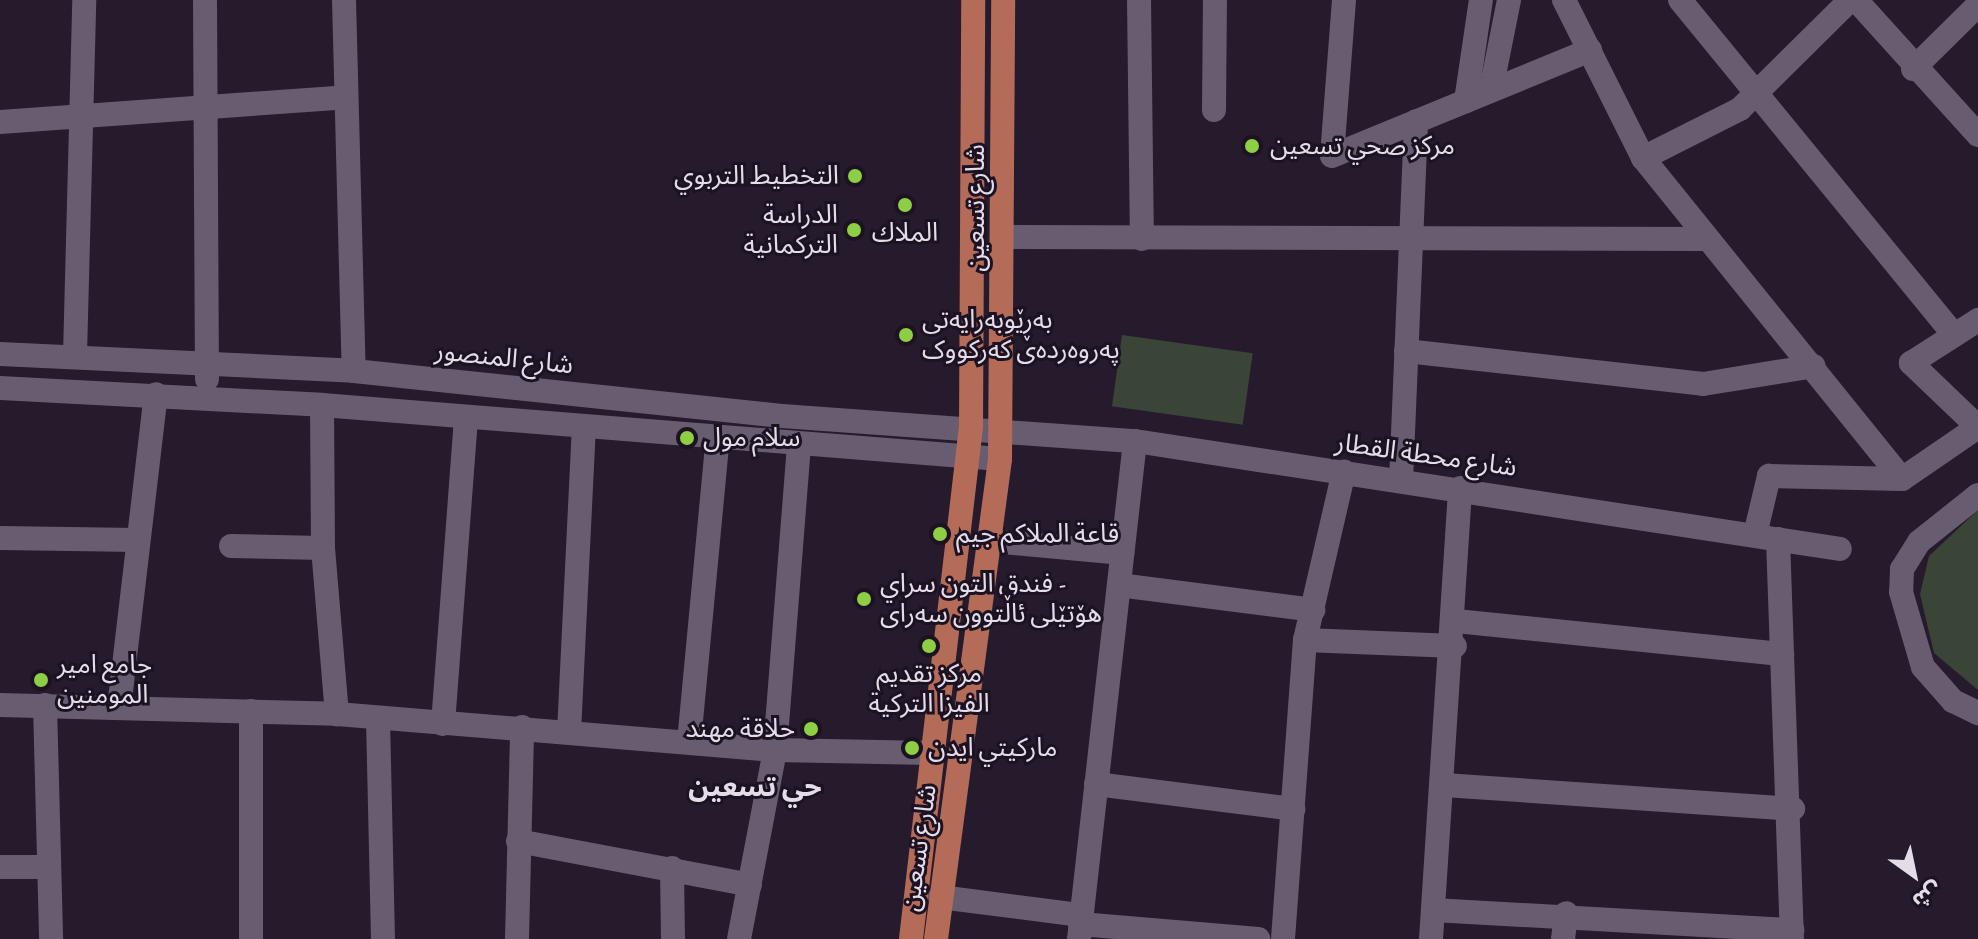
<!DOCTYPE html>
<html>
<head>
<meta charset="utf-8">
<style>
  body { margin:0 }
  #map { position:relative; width:1978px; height:939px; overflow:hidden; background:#251b2c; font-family:"Crimson Pro","Noto Sans Arabic",serif }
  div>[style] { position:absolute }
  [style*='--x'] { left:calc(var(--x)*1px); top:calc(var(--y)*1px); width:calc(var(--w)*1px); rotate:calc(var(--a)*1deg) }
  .green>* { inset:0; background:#3a4538; transform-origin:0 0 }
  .minor>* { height:24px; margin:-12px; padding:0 12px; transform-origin:12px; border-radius:12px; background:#685c71 }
  .major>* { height:24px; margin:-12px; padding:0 12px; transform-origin:12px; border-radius:12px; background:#b46c58 }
  .dots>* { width:22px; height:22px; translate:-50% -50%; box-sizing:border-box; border:4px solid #1c1222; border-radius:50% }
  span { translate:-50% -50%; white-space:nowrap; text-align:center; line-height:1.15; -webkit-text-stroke:6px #1c1222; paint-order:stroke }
  .poi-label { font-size:26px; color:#e4dde9 }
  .left { translate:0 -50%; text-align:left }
  .right { translate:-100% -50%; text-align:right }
  .street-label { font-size:26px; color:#e4dde9 }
  .neighbourhood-label { font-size:28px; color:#e4dde9; font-weight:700 }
  .north { position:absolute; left:1874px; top:835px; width:80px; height:80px; -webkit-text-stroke:6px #1c1222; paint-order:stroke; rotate:147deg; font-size:22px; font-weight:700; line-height:32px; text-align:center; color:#e4dde9 }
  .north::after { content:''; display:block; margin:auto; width:28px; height:36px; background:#e4dde9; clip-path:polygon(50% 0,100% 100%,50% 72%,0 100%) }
</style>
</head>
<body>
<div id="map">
  <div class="green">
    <i style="left:1122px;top:335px;width:132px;height:72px;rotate:8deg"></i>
    <i style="clip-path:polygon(1978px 510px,1978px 690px,1934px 653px,1920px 594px,1929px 556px)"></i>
  </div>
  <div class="minor">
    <i style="--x:205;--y:0;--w:379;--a:89.7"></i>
    <i style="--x:344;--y:0;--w:371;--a:88.5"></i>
    <i style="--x:1139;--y:0;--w:239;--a:89.3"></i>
    <i style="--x:1344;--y:0;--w:156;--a:94.4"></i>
    <i style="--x:1332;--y:156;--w:279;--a:-22.3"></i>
    <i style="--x:1564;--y:0;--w:177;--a:63.4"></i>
    <i style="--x:1643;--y:158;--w:412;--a:51.1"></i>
    <i style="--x:1680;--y:0;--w:433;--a:50.7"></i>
    <i style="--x:1856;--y:0;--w:182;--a:47.9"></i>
    <i style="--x:1913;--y:69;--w:91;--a:-44.6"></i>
    <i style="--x:1491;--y:90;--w:92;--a:-78.7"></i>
    <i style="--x:1466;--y:101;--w:102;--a:-81.6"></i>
    <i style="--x:1214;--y:110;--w:110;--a:-89.5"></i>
    <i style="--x:0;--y:122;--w:347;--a:-4.1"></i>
    <i style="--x:1643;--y:158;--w:109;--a:-26.8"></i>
    <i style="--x:1740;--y:109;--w:155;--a:-44.7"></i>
    <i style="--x:1005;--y:237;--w:700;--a:0.16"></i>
    <i style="--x:1406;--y:351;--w:299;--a:6.3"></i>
    <i style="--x:1703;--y:384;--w:112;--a:-9.2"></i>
    <i style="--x:0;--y:354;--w:354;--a:2.7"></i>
    <i style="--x:354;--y:371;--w:430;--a:6"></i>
    <i style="--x:782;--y:416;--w:354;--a:4.1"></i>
    <i style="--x:1135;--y:441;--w:713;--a:8.71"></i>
    <i style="--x:75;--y:355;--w:355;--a:-88.5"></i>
    <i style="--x:0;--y:388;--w:322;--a:3"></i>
    <i style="--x:322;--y:405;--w:680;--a:4.55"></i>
    <i style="--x:322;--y:405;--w:143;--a:89.6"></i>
    <i style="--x:323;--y:548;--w:167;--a:85.2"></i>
    <i style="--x:1978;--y:427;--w:93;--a:-136.3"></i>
    <i style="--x:1911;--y:363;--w:80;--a:-32.7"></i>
    <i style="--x:1401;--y:481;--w:360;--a:-87.6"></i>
    <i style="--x:1978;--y:495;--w:75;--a:141.5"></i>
    <i style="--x:1919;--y:542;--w:32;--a:122"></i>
    <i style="--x:1902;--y:569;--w:23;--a:92"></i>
    <i style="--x:1901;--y:592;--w:78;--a:73.7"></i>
    <i style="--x:1923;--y:667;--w:45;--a:48.6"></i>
    <i style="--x:1953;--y:701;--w:28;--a:26"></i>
    <i style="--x:1755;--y:535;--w:61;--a:-76.7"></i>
    <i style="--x:1769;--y:476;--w:133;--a:1.3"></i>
    <i style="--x:1902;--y:479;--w:92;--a:-34.4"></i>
    <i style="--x:0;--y:538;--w:138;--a:0.8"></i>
    <i style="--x:1778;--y:539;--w:400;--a:88"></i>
    <i style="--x:991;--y:541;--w:132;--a:5.2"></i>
    <i style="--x:231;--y:546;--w:92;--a:1.2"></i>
    <i style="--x:1119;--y:585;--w:196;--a:7.3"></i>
    <i style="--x:1456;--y:621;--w:328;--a:5.8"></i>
    <i style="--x:1305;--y:640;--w:150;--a:2.3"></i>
    <i style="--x:0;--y:705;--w:337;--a:1.5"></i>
    <i style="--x:337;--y:714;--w:439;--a:4.7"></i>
    <i style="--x:775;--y:750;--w:156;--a:1.1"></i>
    <i style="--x:45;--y:705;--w:234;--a:88.5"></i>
    <i style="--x:119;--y:708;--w:316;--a:-83.3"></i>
    <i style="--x:251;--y:711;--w:228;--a:90"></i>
    <i style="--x:378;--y:719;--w:220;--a:88.7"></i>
    <i style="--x:443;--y:724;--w:306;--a:-85.7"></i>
    <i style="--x:569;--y:732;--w:305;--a:-87.2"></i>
    <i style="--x:689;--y:742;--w:305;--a:-84.6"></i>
    <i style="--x:1096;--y:784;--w:199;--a:7.2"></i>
    <i style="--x:1444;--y:785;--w:350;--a:3.9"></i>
    <i style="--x:518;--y:841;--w:236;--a:10.7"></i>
    <i style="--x:0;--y:867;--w:49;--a:0"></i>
    <i style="--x:672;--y:868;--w:71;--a:89.2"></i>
    <i style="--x:940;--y:897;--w:142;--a:7.3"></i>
    <i style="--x:1433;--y:910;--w:360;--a:3.2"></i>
    <i style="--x:1080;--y:924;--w:179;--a:4.8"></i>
    <i style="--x:517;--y:939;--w:212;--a:-88.6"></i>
    <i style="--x:739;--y:939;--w:192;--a:-79.2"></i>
    <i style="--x:775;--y:750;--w:307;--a:-85.5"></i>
    <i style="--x:1079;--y:939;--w:501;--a:-83.58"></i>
    <i style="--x:1283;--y:939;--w:300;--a:-85.8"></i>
    <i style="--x:1305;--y:640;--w:173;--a:-77"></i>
    <i style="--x:1431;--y:939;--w:452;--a:-86.3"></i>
    <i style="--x:1563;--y:939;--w:26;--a:-83"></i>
  </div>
  <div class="major">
    <i style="--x:911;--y:939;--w:516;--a:-83.32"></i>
    <i style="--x:971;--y:427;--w:427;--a:-89.7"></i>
    <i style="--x:936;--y:939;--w:484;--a:-82.4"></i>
    <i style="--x:1000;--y:459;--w:459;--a:-89.6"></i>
  </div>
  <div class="dots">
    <i style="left:1252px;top:146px;background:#8dce44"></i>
    <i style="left:855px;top:176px;background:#8dce44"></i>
    <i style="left:905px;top:205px;background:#8dce44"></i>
    <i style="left:854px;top:230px;background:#8dce44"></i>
    <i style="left:906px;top:335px;background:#8dce44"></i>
    <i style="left:687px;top:438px;background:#8dce44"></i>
    <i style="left:940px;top:534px;background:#8dce44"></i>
    <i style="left:864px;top:599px;background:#8dce44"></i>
    <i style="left:929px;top:646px;background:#8dce44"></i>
    <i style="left:41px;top:680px;background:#8dce44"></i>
    <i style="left:811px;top:729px;background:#8dce44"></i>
    <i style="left:912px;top:748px;background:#8dce44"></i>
  </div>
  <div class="poi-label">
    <span class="left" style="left:1270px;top:146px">مركز صحي تسعين</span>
    <span class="right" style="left:839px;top:176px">التخطيط التربوي</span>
    <span class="right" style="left:838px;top:230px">الدراسة<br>التركمانية</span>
    <span style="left:905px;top:233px">الملاك</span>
    <span class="left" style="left:922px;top:335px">بەڕێوبەرایەتی<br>پەروەردەی کەرکووک</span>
    <span class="left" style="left:703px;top:438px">سلام مول</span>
    <span class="left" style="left:956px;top:534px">قاعة الملاكم جيم</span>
    <span class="left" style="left:880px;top:599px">فندق التون سراي -<br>هۆتێلی ئاڵتوون سەرای</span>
    <span class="left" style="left:57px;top:680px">جامع امير<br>المومنين</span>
    <span style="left:929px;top:689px">مركز تقديم<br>الفيزا التركية</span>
    <span class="right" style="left:795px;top:729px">حلاقة مهند</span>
    <span class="left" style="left:928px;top:748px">ماركيتي ايدن</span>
  </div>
  <div class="street-label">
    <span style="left:976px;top:208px;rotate:-90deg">شارع تسعين</span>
    <span style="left:504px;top:358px;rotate:6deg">شارع المنصور</span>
    <span style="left:1426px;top:455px;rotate:8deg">شارع محطة القطار</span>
    <span style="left:919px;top:848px;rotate:-82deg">شارع تسعين</span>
  </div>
  <div class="neighbourhood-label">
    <span style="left:755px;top:787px">حي تسعين</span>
  </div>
  <div class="north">ش</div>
</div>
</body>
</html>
